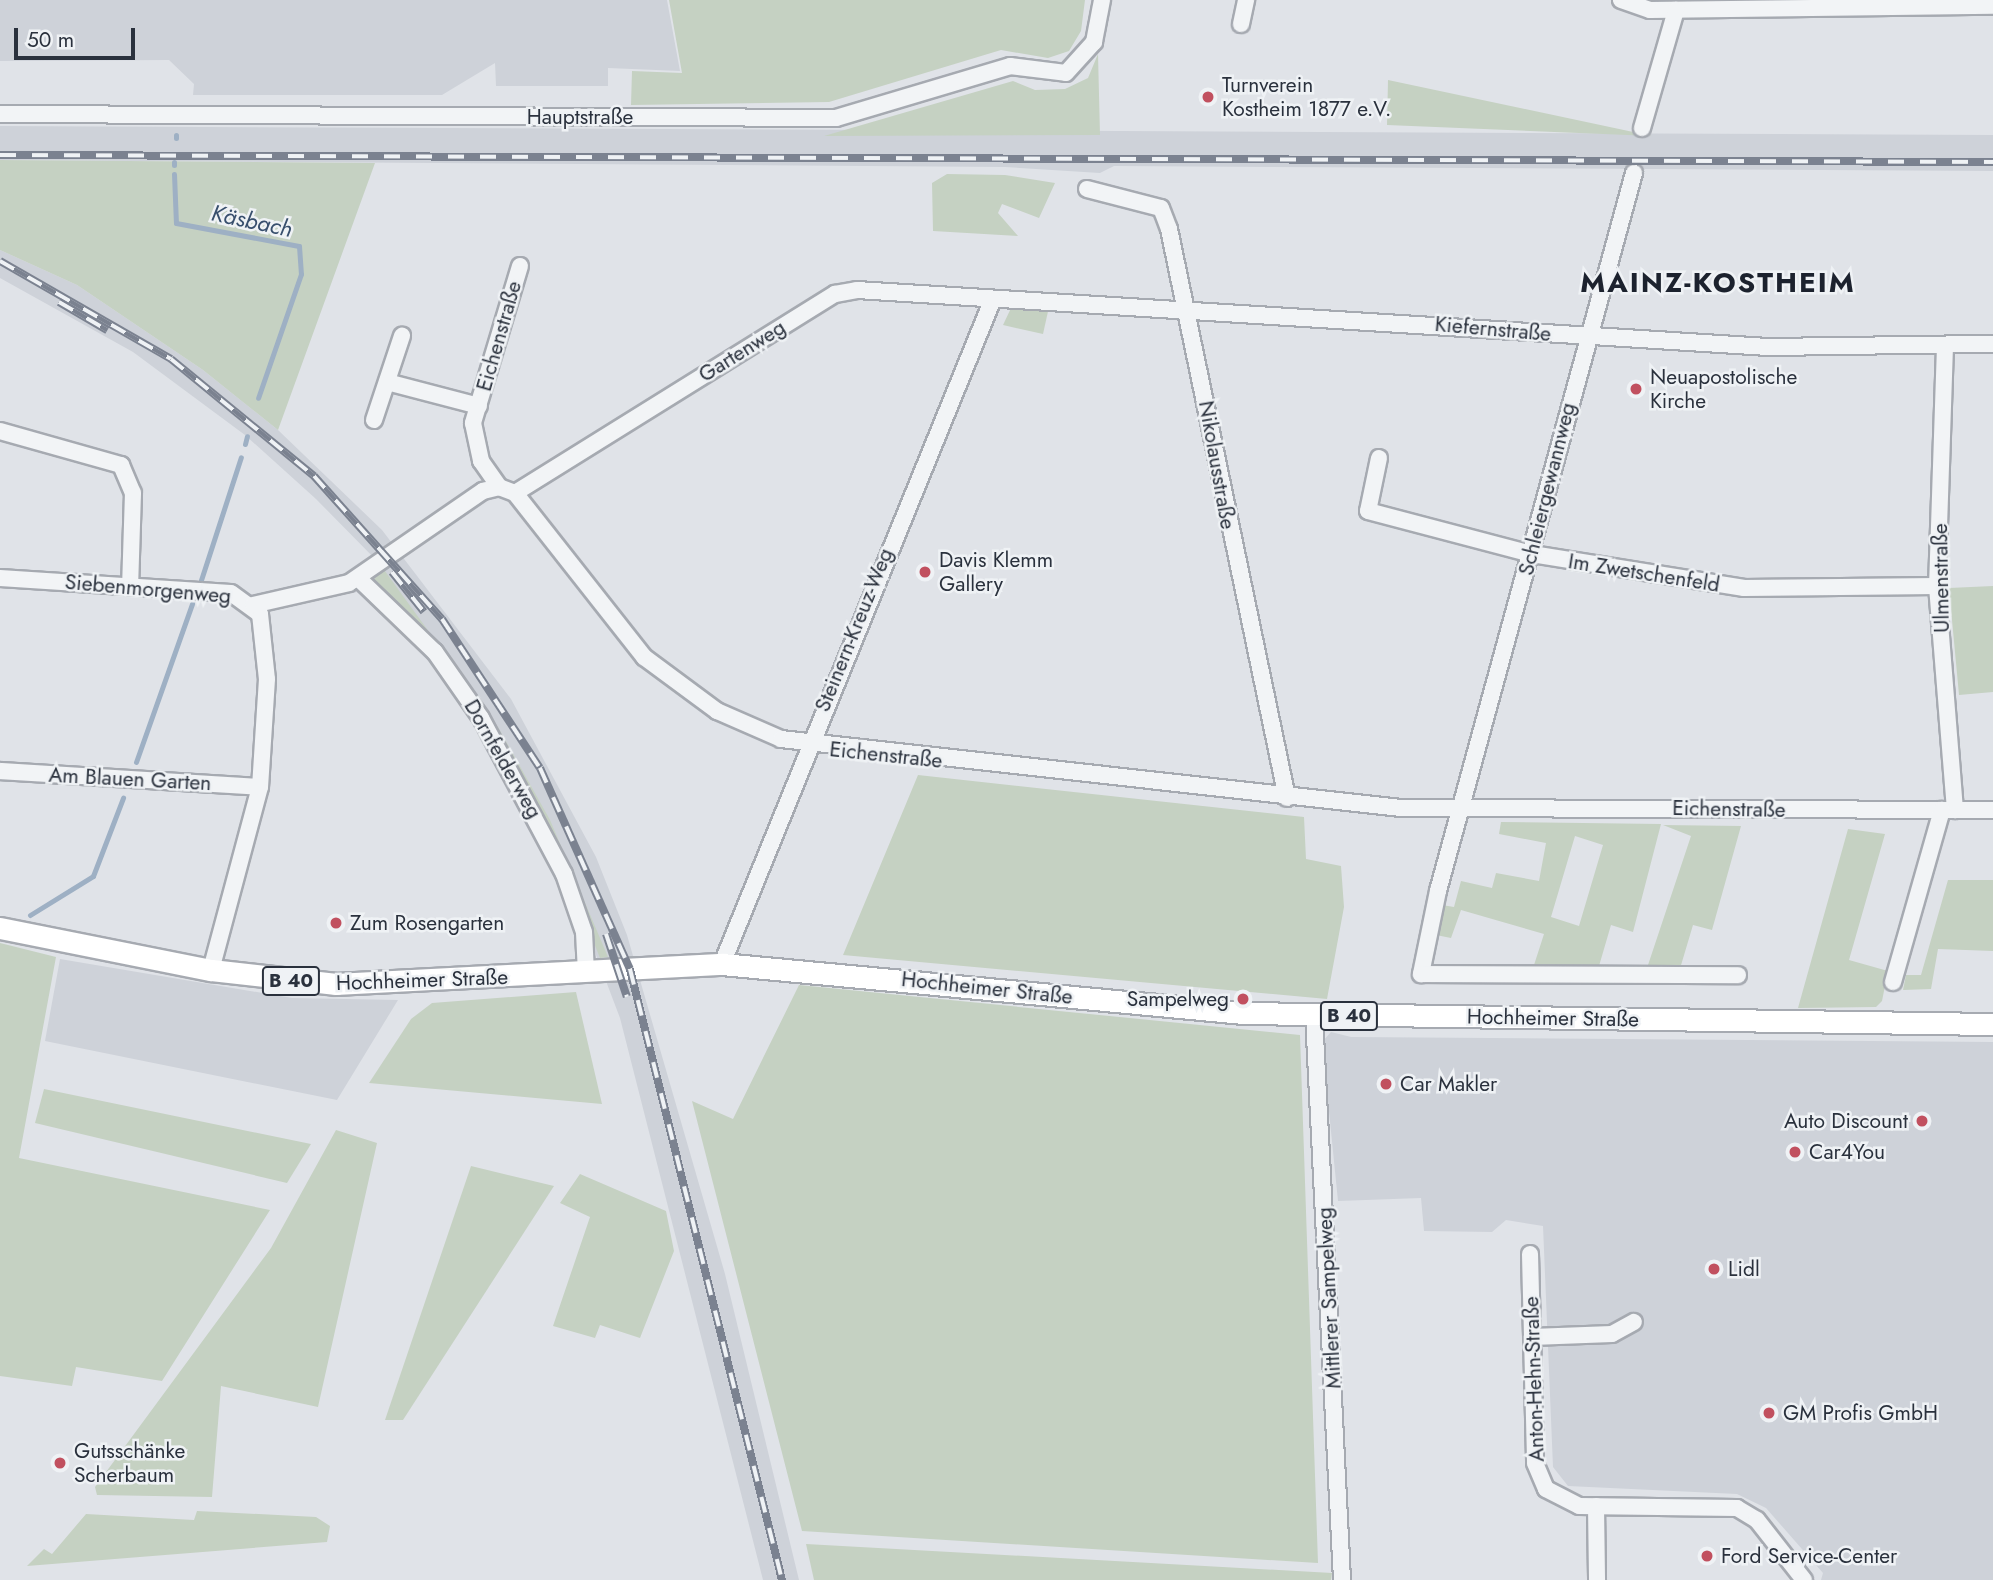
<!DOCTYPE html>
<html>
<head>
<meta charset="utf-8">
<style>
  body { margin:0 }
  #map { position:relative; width:1993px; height:1580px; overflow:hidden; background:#e0e3e8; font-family:Jost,sans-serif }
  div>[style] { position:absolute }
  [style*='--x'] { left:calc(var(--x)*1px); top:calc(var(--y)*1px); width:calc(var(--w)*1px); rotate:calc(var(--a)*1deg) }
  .built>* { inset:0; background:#ced2d9 }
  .green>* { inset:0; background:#c5d1c2 }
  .stream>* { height:5px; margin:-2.5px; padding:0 2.5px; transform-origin:2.5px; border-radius:2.5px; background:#9eb0c4 }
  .roads { filter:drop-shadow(2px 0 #a6aab1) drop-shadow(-2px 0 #a6aab1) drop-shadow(0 2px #a6aab1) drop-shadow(0 -2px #a6aab1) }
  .minor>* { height:16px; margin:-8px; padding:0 8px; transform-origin:8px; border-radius:8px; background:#f2f4f6 }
  .major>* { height:21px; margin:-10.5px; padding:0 10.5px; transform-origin:10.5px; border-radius:10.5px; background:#fff }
  .rail>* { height:8px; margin-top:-4px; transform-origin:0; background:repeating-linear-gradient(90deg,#eff2f5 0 16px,#7b8290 0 32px); box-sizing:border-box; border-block:2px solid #7b8290 }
  .dots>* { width:19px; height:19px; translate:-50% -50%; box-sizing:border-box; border:4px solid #eff2f5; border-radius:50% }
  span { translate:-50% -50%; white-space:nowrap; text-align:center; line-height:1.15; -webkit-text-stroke:5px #eff2f5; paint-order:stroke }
  .shield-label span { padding:2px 5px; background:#eff2f5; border:2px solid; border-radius:5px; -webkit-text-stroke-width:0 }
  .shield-label { font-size:19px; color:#2a313d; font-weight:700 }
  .poi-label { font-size:21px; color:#2a313d }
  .left { translate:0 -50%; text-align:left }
  .right { translate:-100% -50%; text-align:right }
  .street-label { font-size:21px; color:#2a313d }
  .water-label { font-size:23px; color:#384f6d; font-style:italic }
  .district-label { font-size:28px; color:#1c222e; font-weight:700; letter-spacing:2px }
  .scale { position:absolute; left:14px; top:28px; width:121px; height:32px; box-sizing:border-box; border:4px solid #2a313d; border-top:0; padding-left:9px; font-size:21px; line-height:24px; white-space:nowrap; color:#2a313d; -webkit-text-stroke:5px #eff2f5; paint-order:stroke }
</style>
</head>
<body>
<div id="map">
  <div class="built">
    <i style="clip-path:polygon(0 0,667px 0,680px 71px,608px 68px,608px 86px,496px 86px,495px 63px,442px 95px,193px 95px,194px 84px,169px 60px,0 61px)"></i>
    <i style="clip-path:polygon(0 126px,1993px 135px,1993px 171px,1114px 166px,1100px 173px,1005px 167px,0 160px)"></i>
    <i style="clip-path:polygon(0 250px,77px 285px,203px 370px,278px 430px,382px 530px,511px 699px,596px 857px,627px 935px,725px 1274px,799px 1580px,763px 1580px,620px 1018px,547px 826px,494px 729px,371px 578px,382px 566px,316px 499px,245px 435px,133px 352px,0 278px)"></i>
    <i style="clip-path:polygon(60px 959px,292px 998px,398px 1000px,337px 1100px,45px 1041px)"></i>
    <i style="clip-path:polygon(1331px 1032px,1351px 1037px,1993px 1042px,1993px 1580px,1821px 1580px,1823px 1573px,1766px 1508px,1737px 1494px,1568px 1486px,1553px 1467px,1543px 1226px,1506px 1220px,1492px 1232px,1424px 1231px,1421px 1198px,1338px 1201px,1322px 1042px)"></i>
  </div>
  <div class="green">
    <i style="clip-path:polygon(669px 0,1085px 0,1081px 31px,1069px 51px,1048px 58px,1001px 50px,829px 102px,631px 105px,632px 71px,682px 73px)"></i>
    <i style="clip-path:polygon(1098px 54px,1100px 135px,824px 136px,1013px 81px,1035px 90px,1065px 89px,1088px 78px)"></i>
    <i style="clip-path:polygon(1388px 80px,1652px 136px,1387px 125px)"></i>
    <i style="clip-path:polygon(0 160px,375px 163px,278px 430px,203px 370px,77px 285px,0 250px)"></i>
    <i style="clip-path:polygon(947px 174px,1005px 175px,1055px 183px,1039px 218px,1002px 204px,998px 213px,1018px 236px,933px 231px,932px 183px)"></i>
    <i style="clip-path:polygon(1012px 306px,1049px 307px,1043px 334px,1003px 325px)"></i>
    <i style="clip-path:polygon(382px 567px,498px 727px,550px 820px,608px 957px,600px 958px,547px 826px,494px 729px,371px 584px)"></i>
    <i style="clip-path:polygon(1993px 586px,1993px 692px,1959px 695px,1949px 588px)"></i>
    <i style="clip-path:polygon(918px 775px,1304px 817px,1306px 859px,1341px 866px,1344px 907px,1327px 999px,843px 955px)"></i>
    <i style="clip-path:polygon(evenodd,1501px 822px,1661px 824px,1633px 932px,1611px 925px,1599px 966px,1534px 965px,1544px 934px,1461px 910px,1451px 938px,1436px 935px,1442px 905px,1454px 907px,1461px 881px,1492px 888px,1496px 873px,1539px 881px,1546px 843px,1499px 834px,1501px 822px,1575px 836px,1603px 845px,1579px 926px,1551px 917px,1575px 836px)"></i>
    <i style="clip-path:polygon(1663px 825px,1741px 826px,1712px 930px,1693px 925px,1679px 972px,1646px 971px,1691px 836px)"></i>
    <i style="clip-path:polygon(1848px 829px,1885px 834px,1849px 960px,1888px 971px,1882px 1001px,1876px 1007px,1798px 1008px)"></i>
    <i style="clip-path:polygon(1948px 880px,1993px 880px,1993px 951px,1938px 949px,1931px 989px,1903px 990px,1906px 975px,1921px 975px)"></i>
    <i style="clip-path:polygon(0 943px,56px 957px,19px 1158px,270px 1210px,162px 1381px,76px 1367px,72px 1386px,0 1376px)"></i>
    <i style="clip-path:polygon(799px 985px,1300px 1035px,1318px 1563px,802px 1531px,692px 1101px,733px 1119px)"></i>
    <i style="clip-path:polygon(576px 992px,602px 1104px,369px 1083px,411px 1019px,432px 1003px)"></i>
    <i style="clip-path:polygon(44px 1089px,311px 1144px,287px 1183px,35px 1123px)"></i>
    <i style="clip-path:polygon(336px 1130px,377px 1143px,318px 1407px,221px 1386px,212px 1497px,97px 1495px,95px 1487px,271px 1248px)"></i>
    <i style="clip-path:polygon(471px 1166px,554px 1186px,403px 1420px,385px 1420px)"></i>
    <i style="clip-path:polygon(580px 1174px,666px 1211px,674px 1251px,640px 1338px,600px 1325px,595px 1338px,553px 1326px,590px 1217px,560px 1203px)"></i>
    <i style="clip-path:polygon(197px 1511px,316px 1517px,330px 1526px,327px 1542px,27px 1566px,44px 1549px,52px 1554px,86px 1514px,194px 1520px)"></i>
    <i style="clip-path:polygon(806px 1544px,1332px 1573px,1331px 1580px,814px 1580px)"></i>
  </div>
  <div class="stream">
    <i style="--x:176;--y:135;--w:3;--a:90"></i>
    <i style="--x:174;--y:165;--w:3;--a:-90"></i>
    <i style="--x:174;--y:174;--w:49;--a:87.7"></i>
    <i style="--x:176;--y:223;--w:125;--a:10.6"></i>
    <i style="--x:299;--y:246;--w:28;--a:86"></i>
    <i style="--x:301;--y:274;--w:131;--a:109.1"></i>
    <i style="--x:245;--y:444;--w:8;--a:-76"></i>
    <i style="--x:201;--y:580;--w:129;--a:-72"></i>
    <i style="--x:136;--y:762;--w:168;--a:-70.5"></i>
    <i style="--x:30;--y:915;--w:74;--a:-31.8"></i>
    <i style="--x:93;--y:876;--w:84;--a:-69"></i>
  </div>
  <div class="roads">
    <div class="minor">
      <i style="--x:1621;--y:0;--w:31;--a:19"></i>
      <i style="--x:1650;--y:10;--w:343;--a:-0.7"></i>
      <i style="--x:1241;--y:24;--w:25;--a:-78"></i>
      <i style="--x:0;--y:114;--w:836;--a:0.27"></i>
      <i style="--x:836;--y:118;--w:182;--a:-16.6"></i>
      <i style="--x:1010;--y:66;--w:56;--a:7.1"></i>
      <i style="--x:1066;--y:73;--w:42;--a:-47.9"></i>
      <i style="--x:1094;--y:42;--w:43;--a:-79.2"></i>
      <i style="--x:1642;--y:128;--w:123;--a:-73.9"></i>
      <i style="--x:1634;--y:173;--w:744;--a:105.27"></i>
      <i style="--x:1438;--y:891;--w:85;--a:101.6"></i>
      <i style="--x:1421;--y:974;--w:317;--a:0.2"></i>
      <i style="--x:1087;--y:189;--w:76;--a:14.4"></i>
      <i style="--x:1161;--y:208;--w:22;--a:69"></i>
      <i style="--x:1169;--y:229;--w:581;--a:78.28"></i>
      <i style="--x:520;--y:266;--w:164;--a:106.7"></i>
      <i style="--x:473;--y:423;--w:39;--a:78"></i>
      <i style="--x:481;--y:461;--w:32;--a:55"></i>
      <i style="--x:499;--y:487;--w:17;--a:21"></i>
      <i style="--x:515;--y:493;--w:209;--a:51.8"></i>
      <i style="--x:644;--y:657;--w:91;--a:36.5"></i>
      <i style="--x:717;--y:711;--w:70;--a:23.6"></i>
      <i style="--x:781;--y:739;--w:624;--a:6.35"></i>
      <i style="--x:1401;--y:808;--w:592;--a:0.19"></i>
      <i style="--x:1945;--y:346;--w:240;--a:91.9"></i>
      <i style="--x:1937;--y:586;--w:225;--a:85.4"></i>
      <i style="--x:387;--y:382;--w:95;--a:14.6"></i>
      <i style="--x:374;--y:420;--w:89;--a:-71.6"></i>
      <i style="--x:0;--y:431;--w:126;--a:15.7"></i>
      <i style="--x:121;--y:465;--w:30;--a:67"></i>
      <i style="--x:133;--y:493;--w:93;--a:91.8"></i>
      <i style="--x:1379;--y:458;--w:54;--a:101.7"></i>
      <i style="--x:1368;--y:511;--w:170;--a:14.7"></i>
      <i style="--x:1532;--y:554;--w:215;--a:9.1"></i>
      <i style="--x:1744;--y:588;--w:193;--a:-0.6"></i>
      <i style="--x:515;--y:493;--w:377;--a:-31.9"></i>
      <i style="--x:835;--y:294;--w:22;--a:-10"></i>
      <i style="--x:857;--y:290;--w:913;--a:3.58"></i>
      <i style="--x:1768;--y:347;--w:225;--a:-0.8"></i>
      <i style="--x:0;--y:578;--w:231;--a:3.7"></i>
      <i style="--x:231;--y:593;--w:36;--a:36"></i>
      <i style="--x:260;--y:614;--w:65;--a:83.9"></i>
      <i style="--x:267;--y:679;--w:108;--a:93.7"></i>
      <i style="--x:260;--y:787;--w:189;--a:105"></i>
      <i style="--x:358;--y:578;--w:107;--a:43.9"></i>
      <i style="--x:435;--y:652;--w:80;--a:55.1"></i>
      <i style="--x:481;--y:718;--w:177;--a:62"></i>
      <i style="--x:564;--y:874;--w:61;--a:71"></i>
      <i style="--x:584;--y:932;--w:41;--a:87.2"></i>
      <i style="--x:253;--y:605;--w:98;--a:-12.9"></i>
      <i style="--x:349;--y:583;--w:163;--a:-34.5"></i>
      <i style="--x:483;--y:491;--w:16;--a:-14"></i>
      <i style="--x:0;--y:771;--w:260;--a:3.5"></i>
      <i style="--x:722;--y:964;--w:718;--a:-67.83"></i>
      <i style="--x:1893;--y:982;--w:179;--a:-74.1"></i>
      <i style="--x:1314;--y:1015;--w:566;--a:87.16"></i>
      <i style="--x:1530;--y:1254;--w:209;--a:88.6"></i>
      <i style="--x:1535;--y:1463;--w:28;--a:67"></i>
      <i style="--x:1546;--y:1489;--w:37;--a:27"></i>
      <i style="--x:1579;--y:1506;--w:158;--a:0.7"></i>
      <i style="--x:1737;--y:1508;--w:23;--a:31"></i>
      <i style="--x:1757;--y:1520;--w:76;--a:51.9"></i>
      <i style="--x:1532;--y:1337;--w:80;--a:-2.1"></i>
      <i style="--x:1612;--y:1334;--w:25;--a:-29"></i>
      <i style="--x:1596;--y:1506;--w:74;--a:89.2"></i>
    </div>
    <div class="major">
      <i style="--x:0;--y:928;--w:215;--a:11.3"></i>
      <i style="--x:211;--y:970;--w:126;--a:6.4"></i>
      <i style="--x:336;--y:984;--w:387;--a:-3"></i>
      <i style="--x:722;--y:964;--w:523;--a:5.37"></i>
      <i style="--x:1243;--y:1013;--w:750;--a:0.84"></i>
    </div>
  </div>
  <div class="rail">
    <i style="--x:0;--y:155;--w:1993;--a:0.2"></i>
    <i style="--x:0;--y:261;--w:197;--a:29.8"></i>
    <i style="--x:171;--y:359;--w:185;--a:39.3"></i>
    <i style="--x:314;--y:476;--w:192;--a:48.2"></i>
    <i style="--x:442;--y:619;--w:178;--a:56.7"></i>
    <i style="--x:540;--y:768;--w:220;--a:65.9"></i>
    <i style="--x:630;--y:969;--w:630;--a:76.03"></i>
    <i style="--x:59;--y:302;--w:56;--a:30.3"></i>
    <i style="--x:392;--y:572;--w:51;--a:51.3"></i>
    <i style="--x:606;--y:934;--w:66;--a:71.6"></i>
  </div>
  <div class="dots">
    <i style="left:1208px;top:97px;background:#c1505f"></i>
    <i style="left:1636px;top:389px;background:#c1505f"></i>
    <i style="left:925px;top:572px;background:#c1505f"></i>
    <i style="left:336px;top:923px;background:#c1505f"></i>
    <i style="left:1243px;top:999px;background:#c1505f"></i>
    <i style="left:1386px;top:1084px;background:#c1505f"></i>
    <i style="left:1922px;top:1121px;background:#c1505f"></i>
    <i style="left:1795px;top:1152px;background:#c1505f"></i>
    <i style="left:1714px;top:1269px;background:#c1505f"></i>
    <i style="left:1769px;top:1413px;background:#c1505f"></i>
    <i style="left:60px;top:1463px;background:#c1505f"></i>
    <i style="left:1707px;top:1556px;background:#c1505f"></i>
  </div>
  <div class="shield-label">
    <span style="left:291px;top:981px">B 40</span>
    <span style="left:1349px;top:1016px">B 40</span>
  </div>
  <div class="poi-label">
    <span class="left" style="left:1222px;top:97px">Turnverein<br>Kostheim 1877 e.V.</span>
    <span class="left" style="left:1650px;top:389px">Neuapostolische<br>Kirche</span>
    <span class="left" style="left:939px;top:572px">Davis Klemm<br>Gallery</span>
    <span class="left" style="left:350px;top:923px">Zum Rosengarten</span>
    <span class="right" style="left:1229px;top:999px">Sampelweg</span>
    <span class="left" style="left:1400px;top:1084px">Car Makler</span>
    <span class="right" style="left:1908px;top:1121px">Auto Discount</span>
    <span class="left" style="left:1809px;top:1152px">Car4You</span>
    <span class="left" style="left:1728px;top:1269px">Lidl</span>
    <span class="left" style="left:1783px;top:1413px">GM Profis GmbH</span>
    <span class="left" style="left:74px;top:1463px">Gutsschänke<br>Scherbaum</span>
    <span class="left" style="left:1721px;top:1556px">Ford Service-Center</span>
  </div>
  <div class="street-label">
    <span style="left:580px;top:117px">Hauptstraße</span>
    <span style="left:1493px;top:329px;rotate:5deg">Kiefernstraße</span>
    <span style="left:499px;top:336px;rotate:-74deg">Eichenstraße</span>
    <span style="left:742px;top:351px;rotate:-32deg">Gartenweg</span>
    <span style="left:1217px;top:465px;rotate:80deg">Nikolausstraße</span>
    <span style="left:1547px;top:489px;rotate:-76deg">Schleiergewannweg</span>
    <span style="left:1644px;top:573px;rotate:9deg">Im Zwetschenfeld</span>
    <span style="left:1941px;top:578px;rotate:-91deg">Ulmenstraße</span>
    <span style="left:148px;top:589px;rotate:5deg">Siebenmorgenweg</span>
    <span style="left:854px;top:630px;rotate:-68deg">Steinern-Kreuz-Weg</span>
    <span style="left:886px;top:755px;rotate:6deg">Eichenstraße</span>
    <span style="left:503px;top:759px;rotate:60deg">Dornfelderweg</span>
    <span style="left:130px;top:779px;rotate:3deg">Am Blauen Garten</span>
    <span style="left:1729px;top:809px;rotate:1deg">Eichenstraße</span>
    <span style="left:422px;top:980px;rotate:-2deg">Hochheimer Straße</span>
    <span style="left:987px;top:988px;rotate:6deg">Hochheimer Straße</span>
    <span style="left:1553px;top:1018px;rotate:1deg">Hochheimer Straße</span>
    <span style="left:1329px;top:1298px;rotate:-93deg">Mittlerer Sampelweg</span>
    <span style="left:1534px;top:1379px;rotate:-92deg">Anton-Hehn-Straße</span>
  </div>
  <div class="water-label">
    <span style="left:252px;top:221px;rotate:12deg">Käsbach</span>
  </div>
  <div class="district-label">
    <span style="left:1718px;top:283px">MAINZ-KOSTHEIM</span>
  </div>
  <div class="scale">50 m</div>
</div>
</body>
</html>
